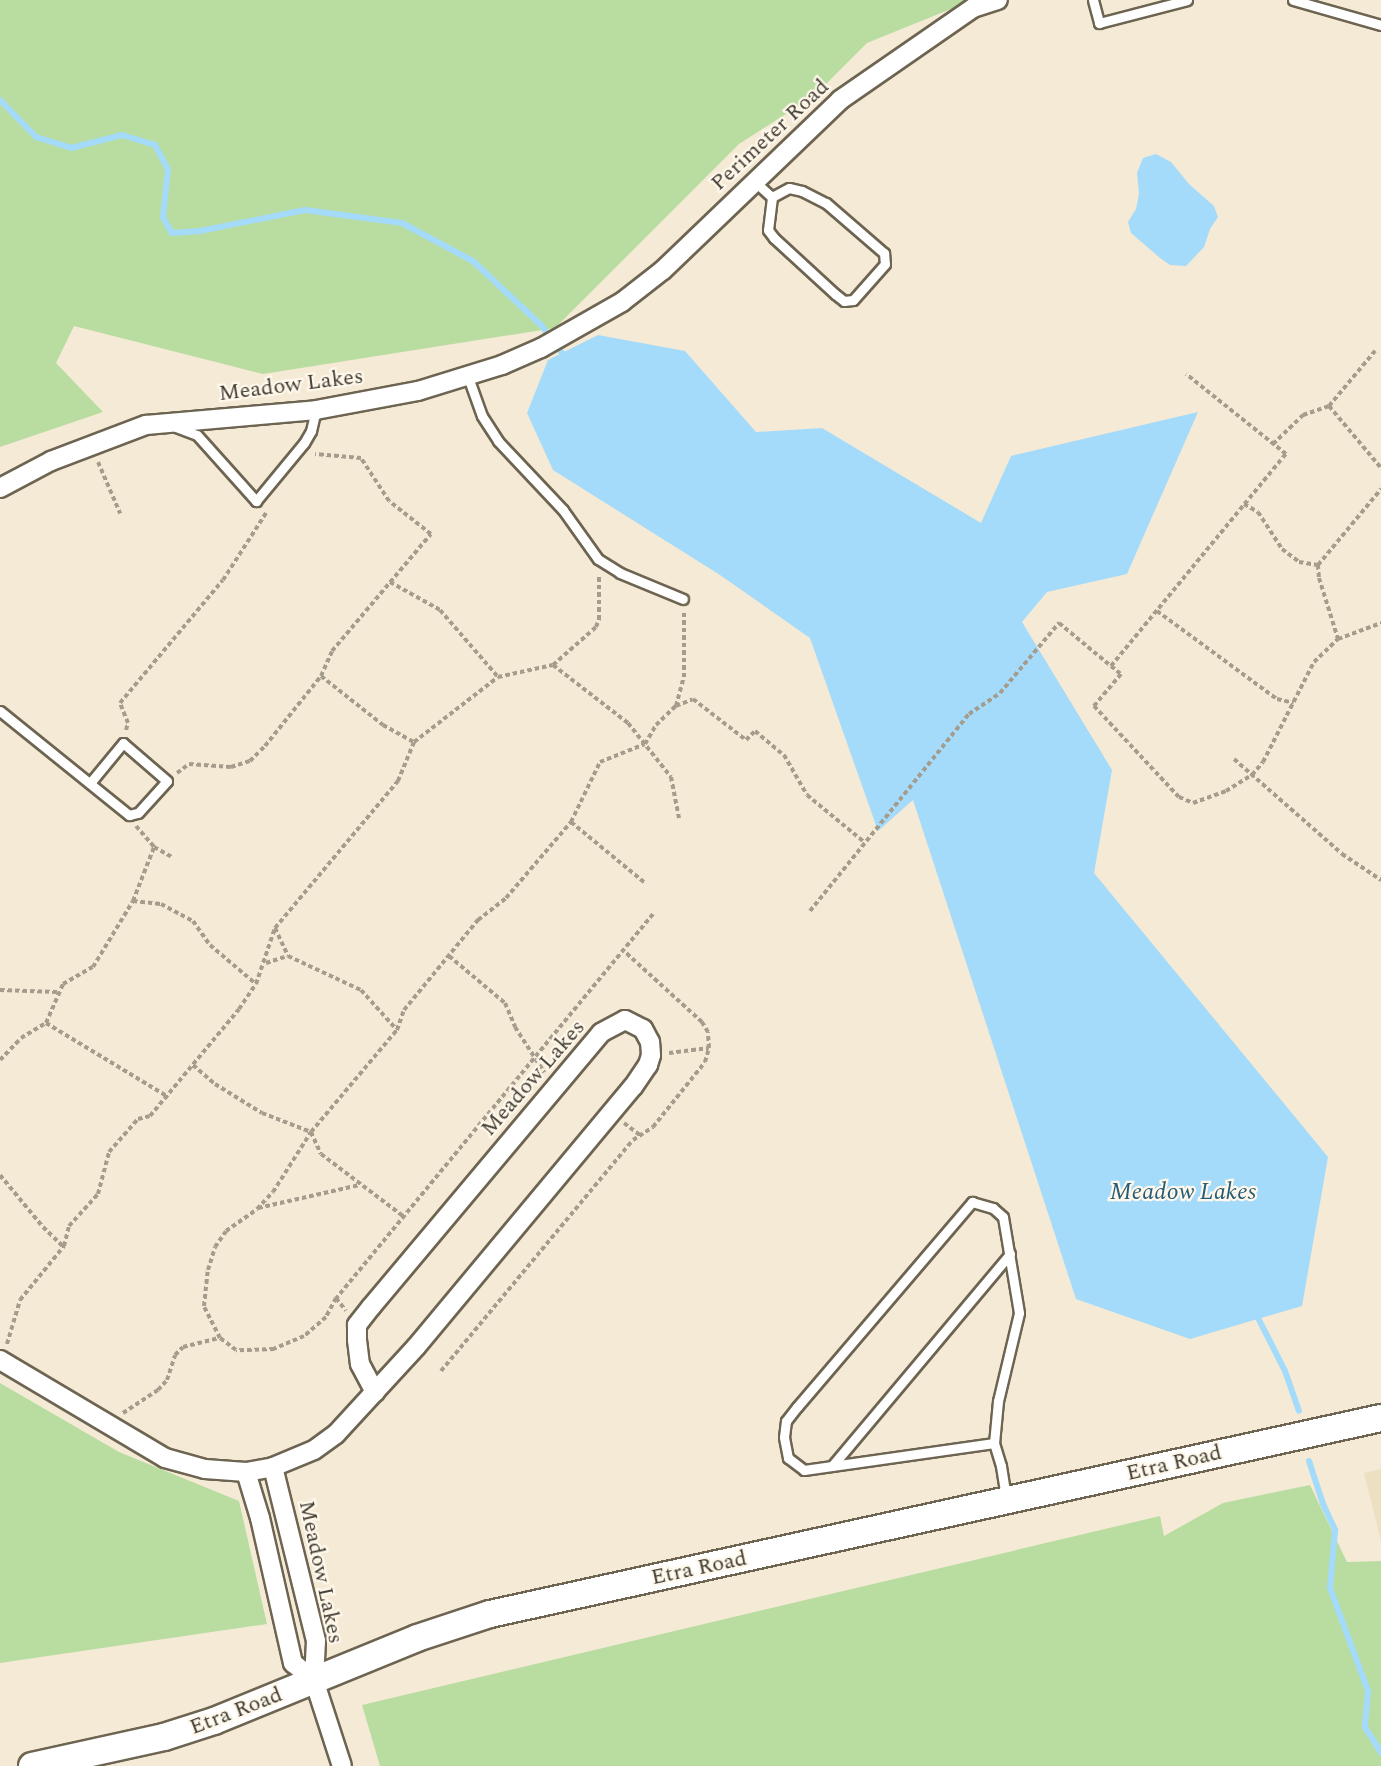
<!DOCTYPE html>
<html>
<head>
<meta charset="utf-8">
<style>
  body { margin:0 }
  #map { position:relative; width:1381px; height:1766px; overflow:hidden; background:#f5ead5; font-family:Spectral,serif }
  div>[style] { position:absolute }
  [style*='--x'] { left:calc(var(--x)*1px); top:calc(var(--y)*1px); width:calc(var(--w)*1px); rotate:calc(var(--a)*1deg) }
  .built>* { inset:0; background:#eddfc2 }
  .green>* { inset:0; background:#b9dca1 }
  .water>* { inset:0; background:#a4dbfa }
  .stream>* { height:6px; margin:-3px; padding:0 3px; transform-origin:3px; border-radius:3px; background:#a4dbfa }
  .path>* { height:4px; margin-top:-2px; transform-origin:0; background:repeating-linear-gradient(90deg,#a49c8c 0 4.5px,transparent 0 7.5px) }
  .roads { filter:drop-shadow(2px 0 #6d6451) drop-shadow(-2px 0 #6d6451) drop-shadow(0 2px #6d6451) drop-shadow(0 -2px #6d6451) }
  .lane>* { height:9px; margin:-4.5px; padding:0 4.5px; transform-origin:4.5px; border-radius:4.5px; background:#fff }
  .street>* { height:18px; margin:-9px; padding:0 9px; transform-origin:9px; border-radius:9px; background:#fff }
  .secondary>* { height:26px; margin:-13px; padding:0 13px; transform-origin:13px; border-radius:13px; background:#fff }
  span { translate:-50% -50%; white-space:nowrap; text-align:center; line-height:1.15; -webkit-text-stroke:4.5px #fff8eb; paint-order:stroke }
  .street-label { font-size:22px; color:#403c33 }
  .water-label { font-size:24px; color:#265c77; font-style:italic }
</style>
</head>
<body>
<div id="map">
  <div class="built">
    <i style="clip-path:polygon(1381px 1469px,1381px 1541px,1364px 1473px)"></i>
  </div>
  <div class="green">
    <i style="clip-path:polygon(0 0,973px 0,867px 43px,814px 96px,739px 144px,555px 328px,263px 374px,74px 326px,56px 363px,103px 412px,0 447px)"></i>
    <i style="clip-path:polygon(0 1383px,119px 1452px,239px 1501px,267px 1624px,0 1663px)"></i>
    <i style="clip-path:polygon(1310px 1485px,1347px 1562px,1381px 1561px,1381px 1766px,380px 1766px,362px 1705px,1160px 1516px,1164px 1536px,1223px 1503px)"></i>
  </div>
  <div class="water">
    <i style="clip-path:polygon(1156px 154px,1171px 162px,1189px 184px,1214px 206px,1218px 217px,1210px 229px,1204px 247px,1186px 266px,1170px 265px,1160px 258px,1131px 233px,1128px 222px,1136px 209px,1139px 194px,1137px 173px,1143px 158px)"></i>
    <i style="clip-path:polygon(598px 335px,685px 351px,756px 432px,822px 428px,981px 523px,1011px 456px,1198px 412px,1127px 574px,1047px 592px,1022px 622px,1112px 770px,1094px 873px,1328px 1157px,1302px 1306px,1190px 1339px,1076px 1299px,913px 800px,878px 831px,810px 638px,720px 575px,553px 470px,527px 413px,548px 360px)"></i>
  </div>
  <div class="stream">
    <i style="--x:0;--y:100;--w:52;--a:45.8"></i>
    <i style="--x:36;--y:137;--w:37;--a:17"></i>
    <i style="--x:71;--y:148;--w:53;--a:-14.3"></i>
    <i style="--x:122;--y:135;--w:34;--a:17"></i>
    <i style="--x:155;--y:145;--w:27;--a:62"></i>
    <i style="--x:168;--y:169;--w:48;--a:95.9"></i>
    <i style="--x:163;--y:217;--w:18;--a:61"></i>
    <i style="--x:172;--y:233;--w:28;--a:-4"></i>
    <i style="--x:200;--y:231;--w:107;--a:-11.3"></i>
    <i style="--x:305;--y:210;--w:98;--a:7.6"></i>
    <i style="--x:402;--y:223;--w:81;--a:28.2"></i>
    <i style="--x:473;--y:261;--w:93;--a:43.3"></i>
    <i style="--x:541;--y:325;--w:40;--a:53"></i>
    <i style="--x:1255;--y:1312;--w:66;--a:63"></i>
    <i style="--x:1285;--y:1371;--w:42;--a:70.7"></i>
    <i style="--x:1309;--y:1461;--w:45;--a:72"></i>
    <i style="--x:1323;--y:1504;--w:29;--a:65"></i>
    <i style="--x:1335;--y:1530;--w:58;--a:94.9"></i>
    <i style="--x:1330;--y:1588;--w:110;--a:69.7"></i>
    <i style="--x:1368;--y:1691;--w:36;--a:95"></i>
    <i style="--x:1365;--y:1727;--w:31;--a:58"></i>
  </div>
  <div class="path">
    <i style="--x:1329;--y:406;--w:81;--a:50"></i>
    <i style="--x:1273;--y:444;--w:42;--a:-44"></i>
    <i style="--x:1303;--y:415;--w:28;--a:-19"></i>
    <i style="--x:1329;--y:406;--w:72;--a:-50.1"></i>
    <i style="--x:98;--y:462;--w:56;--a:66.7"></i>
    <i style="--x:1244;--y:504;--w:16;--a:30"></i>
    <i style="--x:1258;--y:512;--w:44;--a:57"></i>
    <i style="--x:1282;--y:549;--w:21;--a:37"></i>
    <i style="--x:1299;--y:562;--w:19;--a:9"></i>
    <i style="--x:1318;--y:565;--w:13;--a:86"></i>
    <i style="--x:1319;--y:578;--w:64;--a:72.7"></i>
    <i style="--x:1318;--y:565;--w:99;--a:-50.3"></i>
    <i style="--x:390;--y:582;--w:57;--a:29.2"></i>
    <i style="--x:440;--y:610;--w:89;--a:49.1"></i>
    <i style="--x:1157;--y:611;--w:149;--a:36.3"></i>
    <i style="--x:1277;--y:699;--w:17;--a:13"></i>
    <i style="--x:553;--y:665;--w:95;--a:37.7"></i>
    <i style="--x:628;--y:723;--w:69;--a:51.5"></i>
    <i style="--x:671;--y:777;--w:42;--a:79"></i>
    <i style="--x:1111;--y:666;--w:13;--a:39"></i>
    <i style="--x:1121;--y:674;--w:42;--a:130.2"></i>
    <i style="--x:1094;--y:706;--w:125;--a:47"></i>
    <i style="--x:1179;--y:797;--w:15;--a:23"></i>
    <i style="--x:1193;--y:803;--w:35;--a:-20"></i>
    <i style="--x:1226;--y:791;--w:31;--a:-32"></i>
    <i style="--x:1252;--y:775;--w:17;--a:-50"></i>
    <i style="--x:1263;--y:762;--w:112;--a:-63"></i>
    <i style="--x:1314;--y:662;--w:33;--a:-44"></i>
    <i style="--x:1338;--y:639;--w:46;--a:-20.4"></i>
    <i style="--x:321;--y:676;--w:79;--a:38.3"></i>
    <i style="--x:383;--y:725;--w:35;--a:29"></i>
    <i style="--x:676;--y:706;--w:30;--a:-75"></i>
    <i style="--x:684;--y:677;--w:65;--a:-90"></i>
    <i style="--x:126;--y:730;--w:7;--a:-74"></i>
    <i style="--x:128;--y:723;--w:22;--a:-112"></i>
    <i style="--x:120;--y:703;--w:160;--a:-50.1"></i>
    <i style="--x:223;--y:580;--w:80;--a:-57.3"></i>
    <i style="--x:1234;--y:759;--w:144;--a:41.3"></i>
    <i style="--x:1342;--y:854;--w:47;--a:33.7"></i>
    <i style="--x:177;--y:773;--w:15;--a:-37"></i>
    <i style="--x:189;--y:764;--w:42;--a:4.1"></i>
    <i style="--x:231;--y:767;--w:20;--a:-18"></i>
    <i style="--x:250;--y:761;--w:21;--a:-45"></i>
    <i style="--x:265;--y:746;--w:90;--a:-51.3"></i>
    <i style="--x:321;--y:676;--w:27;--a:-66"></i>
    <i style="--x:332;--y:651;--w:153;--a:-49.8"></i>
    <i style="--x:431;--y:534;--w:53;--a:-141.8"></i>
    <i style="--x:389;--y:501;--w:51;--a:-123.1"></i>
    <i style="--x:361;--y:458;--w:46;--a:-175"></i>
    <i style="--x:571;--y:822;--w:96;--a:39.5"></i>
    <i style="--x:136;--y:826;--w:28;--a:49"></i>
    <i style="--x:154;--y:847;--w:21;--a:29"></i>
    <i style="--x:133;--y:901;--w:28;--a:6"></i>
    <i style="--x:161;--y:904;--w:36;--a:28"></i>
    <i style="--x:193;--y:921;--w:29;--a:55"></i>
    <i style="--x:210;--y:945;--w:60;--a:40.3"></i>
    <i style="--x:810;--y:911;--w:253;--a:-51.1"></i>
    <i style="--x:969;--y:714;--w:37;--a:-34"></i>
    <i style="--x:1000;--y:693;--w:92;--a:-49.9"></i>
    <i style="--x:1059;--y:623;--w:67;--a:39.6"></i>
    <i style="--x:1111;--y:666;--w:275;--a:-50.5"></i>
    <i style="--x:1286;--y:454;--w:128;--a:-141.3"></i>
    <i style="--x:653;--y:914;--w:498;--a:129.5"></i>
    <i style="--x:336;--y:1298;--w:21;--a:118"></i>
    <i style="--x:326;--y:1317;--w:29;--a:139"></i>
    <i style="--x:304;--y:1336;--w:33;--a:157"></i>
    <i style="--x:274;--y:1349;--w:38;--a:178"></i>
    <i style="--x:236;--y:1350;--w:20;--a:-143"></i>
    <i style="--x:220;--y:1338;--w:36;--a:-117"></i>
    <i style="--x:204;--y:1306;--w:36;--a:-84"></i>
    <i style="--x:208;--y:1270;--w:24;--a:-73"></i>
    <i style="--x:215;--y:1247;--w:19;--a:-55"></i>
    <i style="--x:226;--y:1231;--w:38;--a:-35"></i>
    <i style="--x:257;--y:1209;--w:23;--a:-47"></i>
    <i style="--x:273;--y:1192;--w:71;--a:-57.7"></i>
    <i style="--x:311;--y:1132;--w:133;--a:-49.9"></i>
    <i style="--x:397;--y:1030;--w:21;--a:-71"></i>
    <i style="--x:404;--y:1010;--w:117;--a:-50.6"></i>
    <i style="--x:478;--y:920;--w:36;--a:-38"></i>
    <i style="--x:506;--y:898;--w:100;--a:-49.5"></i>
    <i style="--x:571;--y:822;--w:67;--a:-64.2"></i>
    <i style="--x:600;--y:762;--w:48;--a:-21.8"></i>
    <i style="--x:645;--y:744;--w:22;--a:-60"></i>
    <i style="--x:656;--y:725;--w:28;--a:-44"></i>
    <i style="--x:676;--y:706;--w:18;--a:-22"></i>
    <i style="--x:693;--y:699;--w:67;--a:37.7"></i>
    <i style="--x:746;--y:740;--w:13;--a:-45"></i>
    <i style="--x:755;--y:731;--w:38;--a:40"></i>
    <i style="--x:784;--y:755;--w:46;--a:60.1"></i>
    <i style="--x:807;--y:795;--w:74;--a:39.5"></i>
    <i style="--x:275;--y:928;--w:31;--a:65"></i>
    <i style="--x:288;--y:956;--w:81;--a:25"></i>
    <i style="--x:361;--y:990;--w:54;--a:48"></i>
    <i style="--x:449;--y:956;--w:73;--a:40"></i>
    <i style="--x:505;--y:1003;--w:26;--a:67"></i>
    <i style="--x:515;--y:1027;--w:54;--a:57.2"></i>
    <i style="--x:266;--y:963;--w:23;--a:-18"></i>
    <i style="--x:0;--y:990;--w:57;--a:2"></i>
    <i style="--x:46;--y:1023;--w:143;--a:31.2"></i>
    <i style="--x:669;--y:1053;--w:40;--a:-7.1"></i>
    <i style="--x:0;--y:1060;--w:30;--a:-46"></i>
    <i style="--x:21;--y:1038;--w:29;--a:-31"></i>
    <i style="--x:46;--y:1023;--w:43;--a:-66.4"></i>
    <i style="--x:63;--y:984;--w:34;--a:-30"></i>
    <i style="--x:93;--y:967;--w:77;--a:-58.8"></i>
    <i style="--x:133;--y:901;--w:58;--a:-68.7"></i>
    <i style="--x:193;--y:1065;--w:29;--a:41"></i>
    <i style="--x:215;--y:1084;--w:55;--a:31.7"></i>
    <i style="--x:262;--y:1113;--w:53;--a:21.2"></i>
    <i style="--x:311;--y:1132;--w:24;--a:66"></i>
    <i style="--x:321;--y:1154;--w:103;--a:37.1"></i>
    <i style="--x:624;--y:1123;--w:20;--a:37"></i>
    <i style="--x:0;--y:1175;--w:67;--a:50.4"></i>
    <i style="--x:43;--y:1227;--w:28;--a:44"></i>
    <i style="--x:258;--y:1208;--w:104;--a:-12.8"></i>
    <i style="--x:336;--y:1298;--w:16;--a:52"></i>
    <i style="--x:7;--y:1344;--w:46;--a:-73.5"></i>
    <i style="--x:20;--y:1300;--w:70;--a:-50.8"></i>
    <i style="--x:64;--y:1246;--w:21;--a:-76"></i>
    <i style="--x:69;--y:1226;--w:43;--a:-47.8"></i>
    <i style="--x:98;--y:1194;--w:43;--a:-75.3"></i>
    <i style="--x:109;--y:1152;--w:44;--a:-48.7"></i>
    <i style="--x:138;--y:1119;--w:12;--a:-14"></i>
    <i style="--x:150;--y:1116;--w:139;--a:-50.2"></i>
    <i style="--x:239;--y:1009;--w:30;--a:-56"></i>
    <i style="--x:256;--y:984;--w:59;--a:-71.3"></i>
    <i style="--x:275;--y:928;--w:192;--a:-50.1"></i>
    <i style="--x:398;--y:781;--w:42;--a:-67.7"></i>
    <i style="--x:414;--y:742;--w:106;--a:-37.7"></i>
    <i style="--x:498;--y:677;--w:56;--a:-12.3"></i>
    <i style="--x:553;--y:665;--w:57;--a:-41.5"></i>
    <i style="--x:596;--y:627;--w:9;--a:-69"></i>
    <i style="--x:599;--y:619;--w:43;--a:-90"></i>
    <i style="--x:441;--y:1371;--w:300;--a:-50.3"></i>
    <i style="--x:633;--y:1140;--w:24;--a:-33"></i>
    <i style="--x:653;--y:1127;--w:83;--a:-51.3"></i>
    <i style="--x:705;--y:1062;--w:15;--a:-74"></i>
    <i style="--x:709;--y:1048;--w:16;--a:-94"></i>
    <i style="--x:708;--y:1032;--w:12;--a:-121"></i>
    <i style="--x:702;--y:1022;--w:107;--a:-137.7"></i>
    <i style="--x:123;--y:1413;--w:42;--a:-33.3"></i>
    <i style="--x:158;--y:1390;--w:13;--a:-48"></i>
    <i style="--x:167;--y:1380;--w:26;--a:-72"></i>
    <i style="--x:175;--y:1355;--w:11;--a:-45"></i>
    <i style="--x:183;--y:1347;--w:38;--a:-14"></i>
  </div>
  <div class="roads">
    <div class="lane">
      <i style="--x:1093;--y:0;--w:24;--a:75"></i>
      <i style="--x:1099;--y:23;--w:91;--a:-14.6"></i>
      <i style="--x:1293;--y:0;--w:91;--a:15.9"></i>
      <i style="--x:754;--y:181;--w:24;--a:42"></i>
      <i style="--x:772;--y:197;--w:19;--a:-28"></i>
      <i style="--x:789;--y:188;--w:13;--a:13"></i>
      <i style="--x:802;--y:191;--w:27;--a:27"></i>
      <i style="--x:826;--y:203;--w:77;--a:40.8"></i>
      <i style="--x:884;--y:253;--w:11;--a:85"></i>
      <i style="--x:885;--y:264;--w:48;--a:131.6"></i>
      <i style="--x:853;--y:300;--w:9;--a:174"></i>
      <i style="--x:844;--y:301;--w:11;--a:-142"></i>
      <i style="--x:835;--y:294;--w:83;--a:-137.4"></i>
      <i style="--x:774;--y:238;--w:10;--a:-127"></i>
      <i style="--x:768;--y:230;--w:33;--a:-83"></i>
      <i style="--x:468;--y:377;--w:41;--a:70.3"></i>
      <i style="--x:482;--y:416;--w:30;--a:57"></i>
      <i style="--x:498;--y:441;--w:95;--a:46.7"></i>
      <i style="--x:563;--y:510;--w:60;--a:54.5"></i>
      <i style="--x:598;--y:559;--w:26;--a:32"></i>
      <i style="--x:620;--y:573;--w:68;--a:22.4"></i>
      <i style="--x:176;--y:427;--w:22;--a:21"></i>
      <i style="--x:197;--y:435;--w:89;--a:48.2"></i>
      <i style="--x:256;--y:501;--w:75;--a:-50.4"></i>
      <i style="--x:304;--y:443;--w:14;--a:-60"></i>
      <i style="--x:311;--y:431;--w:22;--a:-77"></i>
      <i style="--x:0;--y:711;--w:166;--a:38.9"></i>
      <i style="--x:129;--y:815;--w:9;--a:-13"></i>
      <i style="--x:138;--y:813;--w:43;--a:-47.8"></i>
      <i style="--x:167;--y:781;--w:58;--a:-139.2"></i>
      <i style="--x:123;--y:743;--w:52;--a:129.5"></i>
      <i style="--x:994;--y:1443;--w:192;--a:171.9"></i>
      <i style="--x:804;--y:1470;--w:20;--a:-143"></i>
      <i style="--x:788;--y:1458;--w:21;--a:-101"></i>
      <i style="--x:784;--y:1437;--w:16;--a:-83"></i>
      <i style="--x:786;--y:1421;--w:18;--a:-52"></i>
      <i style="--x:797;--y:1407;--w:270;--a:-49.5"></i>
      <i style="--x:972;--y:1202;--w:22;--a:16"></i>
      <i style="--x:993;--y:1208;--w:13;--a:42"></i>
      <i style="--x:1003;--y:1217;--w:97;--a:80.5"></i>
      <i style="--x:1019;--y:1313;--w:90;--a:103.4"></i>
      <i style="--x:998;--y:1401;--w:42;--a:95.4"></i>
      <i style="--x:994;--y:1443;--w:24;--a:73"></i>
      <i style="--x:1001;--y:1466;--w:33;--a:81"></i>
      <i style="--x:832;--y:1466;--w:277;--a:-50"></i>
    </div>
    <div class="street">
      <i style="--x:0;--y:488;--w:58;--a:-27.9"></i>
      <i style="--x:51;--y:461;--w:102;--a:-20.8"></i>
      <i style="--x:146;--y:425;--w:171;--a:-5"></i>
      <i style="--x:316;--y:410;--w:104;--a:-10.6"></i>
      <i style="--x:418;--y:391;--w:88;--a:-17.2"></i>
      <i style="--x:502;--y:365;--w:43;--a:-23.6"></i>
      <i style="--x:541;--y:348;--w:93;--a:-29.6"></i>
      <i style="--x:622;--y:302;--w:52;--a:-38"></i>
      <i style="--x:663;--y:270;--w:245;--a:-43.8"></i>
      <i style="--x:840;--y:100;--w:162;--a:-34.7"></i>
      <i style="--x:973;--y:8;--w:26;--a:-18"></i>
      <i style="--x:0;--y:1360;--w:192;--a:30.7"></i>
      <i style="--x:165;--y:1458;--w:41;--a:15.4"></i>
      <i style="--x:205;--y:1469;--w:41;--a:4.2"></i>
      <i style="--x:246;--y:1472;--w:27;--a:-10"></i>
      <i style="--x:273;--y:1467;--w:44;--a:-22.5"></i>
      <i style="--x:314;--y:1450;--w:27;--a:-36"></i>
      <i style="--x:336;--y:1434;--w:118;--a:-47.4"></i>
      <i style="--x:416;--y:1347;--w:339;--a:-50.2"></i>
      <i style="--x:633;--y:1087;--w:27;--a:-56"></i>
      <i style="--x:648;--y:1065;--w:10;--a:-73"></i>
      <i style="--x:651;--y:1055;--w:13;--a:-94"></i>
      <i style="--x:650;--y:1042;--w:15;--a:-118"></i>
      <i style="--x:643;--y:1029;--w:20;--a:-153"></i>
      <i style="--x:625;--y:1020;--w:27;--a:152"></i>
      <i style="--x:601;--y:1033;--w:358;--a:130"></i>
      <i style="--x:371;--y:1307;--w:23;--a:128"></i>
      <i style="--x:357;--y:1325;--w:15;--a:90"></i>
      <i style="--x:357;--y:1340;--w:24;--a:83"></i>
      <i style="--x:360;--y:1364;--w:32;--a:62"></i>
      <i style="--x:273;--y:1467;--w:179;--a:76.1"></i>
      <i style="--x:316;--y:1641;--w:39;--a:93"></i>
      <i style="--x:314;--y:1680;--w:90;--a:72"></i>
      <i style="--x:246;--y:1472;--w:48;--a:73.1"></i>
      <i style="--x:260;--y:1518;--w:149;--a:77.2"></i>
      <i style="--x:293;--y:1663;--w:27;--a:39"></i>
    </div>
    <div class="secondary">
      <i style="--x:32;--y:1766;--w:135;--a:-12.4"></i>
      <i style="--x:164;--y:1737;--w:52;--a:-17.7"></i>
      <i style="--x:214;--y:1721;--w:219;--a:-22.2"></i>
      <i style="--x:417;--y:1638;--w:77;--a:-18.2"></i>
      <i style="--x:490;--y:1614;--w:912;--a:-12.41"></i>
    </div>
  </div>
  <div class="street-label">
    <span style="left:770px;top:135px;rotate:-43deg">Perimeter Road</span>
    <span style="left:291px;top:385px;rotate:-7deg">Meadow Lakes</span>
    <span style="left:533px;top:1078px;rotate:-49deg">Meadow Lakes</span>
    <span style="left:1174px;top:1463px;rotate:-13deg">Etra Road</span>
    <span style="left:699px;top:1568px;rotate:-12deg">Etra Road</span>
    <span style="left:321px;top:1572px;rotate:78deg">Meadow Lakes</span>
    <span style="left:236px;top:1711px;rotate:-21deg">Etra Road</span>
  </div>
  <div class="water-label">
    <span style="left:1183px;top:1193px">Meadow Lakes</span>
  </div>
</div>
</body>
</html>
